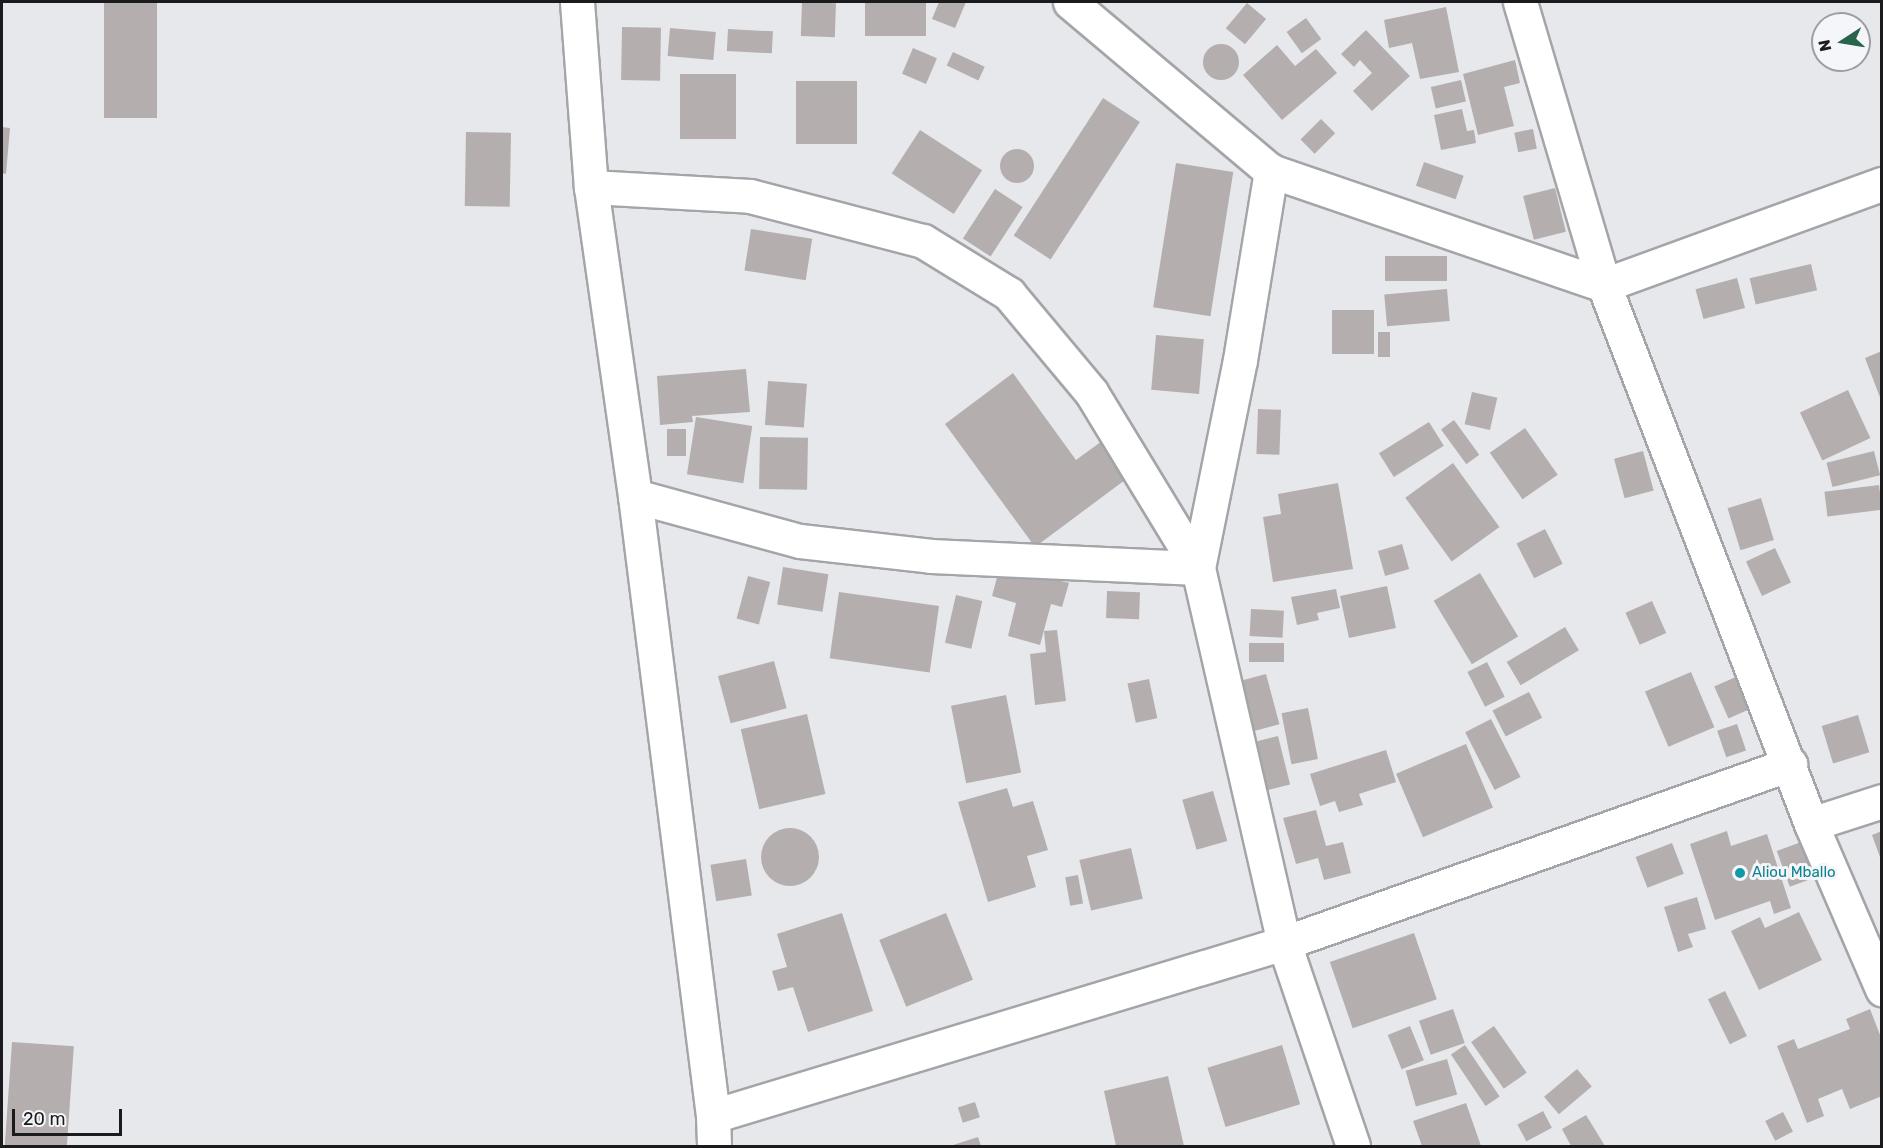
<!DOCTYPE html>
<html>
<head>
<meta charset="utf-8">
<style>
  body { margin:0 }
  #map { position:relative; width:1883px; height:1148px; overflow:hidden; background:#e7e8ec; font-family:Rubik,sans-serif }
  div>[style] { position:absolute }
  [style*='--x'] { left:calc(var(--x)*1px); top:calc(var(--y)*1px); width:calc(var(--w)*1px); rotate:calc(var(--a)*1deg) }
  .building>* { inset:0; background:#b4afae; transform-origin:0 0 }
  .round { border-radius:50% }
  .roads { filter:drop-shadow(2px 0 #a4a5a8) drop-shadow(-2px 0 #a4a5a8) drop-shadow(0 2px #a4a5a8) drop-shadow(0 -2px #a4a5a8) }
  .minor>* { height:33px; margin:-16.5px; padding:0 16.5px; transform-origin:16.5px; border-radius:16.5px; background:#fff }
  .secondary>* { height:33px; margin:-16.5px; padding:0 16.5px; transform-origin:16.5px; border-radius:16.5px; background:#fff }
  .dots>* { width:16px; height:16px; translate:-50% -50%; box-sizing:border-box; border:3px solid #f4f6f9; border-radius:50% }
  span { translate:-50% -50%; white-space:nowrap; text-align:center; line-height:1.15; -webkit-text-stroke:6px #f4f6f9; paint-order:stroke }
  .culture-label { font-size:15px; color:#0d838f }
  .left { translate:0 -50%; text-align:left }
  .frame { position:absolute; inset:0; border:3px solid #1b1b1d; pointer-events:none }
  .north { position:absolute; left:1811px; top:12px; width:60px; height:60px; box-sizing:border-box; background:#f4f6f9; border:2px solid #9d9ea1; border-radius:50%; rotate:258deg; font-size:16px; font-weight:700; line-height:24px; text-align:center; color:#1b1b1d }
  .north::after { content:''; display:block; margin:auto; width:21px; height:27px; background:#28634d; clip-path:polygon(50% 0,100% 100%,50% 72%,0 100%) }
  .scale { position:absolute; left:12px; top:1109px; width:110px; height:27px; box-sizing:border-box; border:3px solid #1b1b1d; border-top:0; padding-left:8px; font-size:18px; line-height:21px; white-space:nowrap; color:#1b1b1d; -webkit-text-stroke:4px #f4f6f9; paint-order:stroke }
</style>
</head>
<body>
<div id="map">
  <div class="building">
    <i style="left:104px;top:2px;width:53px;height:116px"></i>
    <i style="left:802px;top:2px;width:34px;height:34px;rotate:2deg"></i>
    <i style="left:865px;top:2px;width:61px;height:34px"></i>
    <i style="clip-path:polygon(939px 2px,966px 2px,955px 28px,932px 19px)"></i>
    <i style="left:1247px;top:3px;width:25px;height:33px;rotate:40deg"></i>
    <i style="clip-path:polygon(1446px 7px,1459px 72px,1420px 79px,1412px 43px,1389px 48px,1384px 20px)"></i>
    <i style="left:1306px;top:18px;width:26px;height:24px;rotate:54deg"></i>
    <i style="left:622px;top:27px;width:39px;height:53px;rotate:1deg"></i>
    <i style="left:670px;top:28px;width:46px;height:28px;rotate:5deg"></i>
    <i style="left:728px;top:29px;width:45px;height:22px;rotate:3deg"></i>
    <i style="clip-path:polygon(1366px 30px,1410px 76px,1372px 111px,1353px 91px,1372px 73px,1360px 60px,1354px 67px,1341px 54px)"></i>
    <i class="round" style="left:1203px;top:44px;width:36px;height:36px"></i>
    <i style="clip-path:polygon(1277px 45px,1295px 66px,1316px 49px,1337px 73px,1282px 120px,1243px 75px)"></i>
    <i style="left:913px;top:48px;width:26px;height:28px;rotate:23deg"></i>
    <i style="left:953px;top:52px;width:35px;height:15px;rotate:25deg"></i>
    <i style="clip-path:polygon(1515px 60px,1520px 83px,1504px 87px,1514px 126px,1478px 135px,1463px 74px)"></i>
    <i style="left:680px;top:74px;width:56px;height:65px"></i>
    <i style="left:1461px;top:80px;width:22px;height:31px;rotate:77deg"></i>
    <i style="left:796px;top:81px;width:61px;height:63px"></i>
    <i style="left:1103px;top:98px;width:44px;height:164px;rotate:33deg"></i>
    <i style="clip-path:polygon(1462px 109px,1467px 131px,1474px 130px,1476px 143px,1441px 150px,1434px 115px)"></i>
    <i style="left:1321px;top:119px;width:20px;height:29px;rotate:45deg"></i>
    <i style="clip-path:polygon(2px 127px,10px 128px,6px 174px,2px 173px)"></i>
    <i style="left:1533px;top:129px;width:20px;height:19px;rotate:79deg"></i>
    <i style="left:920px;top:130px;width:74px;height:52px;rotate:33deg"></i>
    <i style="left:466px;top:132px;width:45px;height:74px;rotate:1deg"></i>
    <i class="round" style="left:1000px;top:149px;width:34px;height:34px"></i>
    <i style="left:1424px;top:162px;width:42px;height:25px;rotate:19deg"></i>
    <i style="left:1176px;top:163px;width:58px;height:146px;rotate:9deg"></i>
    <i style="left:1555px;top:188px;width:45px;height:33px;rotate:76deg"></i>
    <i style="left:995px;top:189px;width:33px;height:59px;rotate:33deg"></i>
    <i style="left:751px;top:229px;width:62px;height:42px;rotate:9deg"></i>
    <i style="left:1447px;top:256px;width:25px;height:62px;rotate:90deg"></i>
    <i style="left:1811px;top:264px;width:27px;height:63px;rotate:77deg"></i>
    <i style="left:1737px;top:278px;width:31px;height:43px;rotate:75deg"></i>
    <i style="left:1447px;top:289px;width:32px;height:63px;rotate:85deg"></i>
    <i style="left:1332px;top:310px;width:42px;height:44px"></i>
    <i style="left:1378px;top:332px;width:12px;height:25px"></i>
    <i style="left:1156px;top:335px;width:48px;height:55px;rotate:5deg"></i>
    <i style="clip-path:polygon(1882px 351px,1882px 400px,1881px 400px,1865px 358px)"></i>
    <i style="clip-path:polygon(746px 369px,750px 412px,692px 416px,693px 422px,660px 425px,657px 376px)"></i>
    <i style="clip-path:polygon(1013px 373px,1076px 460px,1102px 441px,1129px 477px,1035px 547px,945px 424px)"></i>
    <i style="left:768px;top:381px;width:39px;height:44px;rotate:4deg"></i>
    <i style="left:1848px;top:390px;width:53px;height:53px;rotate:65deg"></i>
    <i style="left:1472px;top:392px;width:26px;height:33px;rotate:13deg"></i>
    <i style="left:1258px;top:409px;width:23px;height:45px;rotate:2deg"></i>
    <i style="left:696px;top:417px;width:57px;height:58px;rotate:9deg"></i>
    <i style="left:1454px;top:420px;width:43px;height:16px;rotate:54deg"></i>
    <i style="left:1429px;top:422px;width:28px;height:59px;rotate:58deg"></i>
    <i style="left:1525px;top:428px;width:57px;height:43px;rotate:55deg"></i>
    <i style="left:667px;top:429px;width:19px;height:27px"></i>
    <i style="left:760px;top:437px;width:48px;height:52px;rotate:1deg"></i>
    <i style="left:1643px;top:451px;width:41px;height:30px;rotate:75deg"></i>
    <i style="left:1874px;top:451px;width:25px;height:49px;rotate:76deg"></i>
    <i style="left:1453px;top:463px;width:79px;height:59px;rotate:54deg"></i>
    <i style="clip-path:polygon(1338px 483px,1353px 569px,1273px 582px,1263px 517px,1281px 514px,1278px 494px)"></i>
    <i style="left:1879px;top:485px;width:25px;height:55px;rotate:83deg"></i>
    <i style="left:1761px;top:498px;width:44px;height:35px;rotate:73deg"></i>
    <i style="left:1545px;top:529px;width:39px;height:32px;rotate:63deg"></i>
    <i style="left:1402px;top:544px;width:26px;height:25px;rotate:74deg"></i>
    <i style="left:1775px;top:548px;width:38px;height:32px;rotate:65deg"></i>
    <i style="left:783px;top:567px;width:46px;height:38px;rotate:9deg"></i>
    <i style="clip-path:polygon(999px 570px,1024px 571px,1069px 583px,1062px 607px,1051px 604px,1040px 645px,1008px 636px,1016px 603px,992px 596px)"></i>
    <i style="left:1480px;top:573px;width:74px;height:54px;rotate:59deg"></i>
    <i style="left:748px;top:576px;width:23px;height:44px;rotate:15deg"></i>
    <i style="left:1387px;top:586px;width:43px;height:48px;rotate:78deg"></i>
    <i style="clip-path:polygon(1336px 589px,1340px 608px,1317px 613px,1319px 620px,1297px 625px,1291px 597px)"></i>
    <i style="left:1107px;top:591px;width:33px;height:27px;rotate:2deg"></i>
    <i style="left:839px;top:592px;width:101px;height:67px;rotate:8deg"></i>
    <i style="left:956px;top:595px;width:27px;height:49px;rotate:13deg"></i>
    <i style="left:1652px;top:601px;width:35px;height:29px;rotate:66deg"></i>
    <i style="left:1251px;top:609px;width:33px;height:27px;rotate:3deg"></i>
    <i style="left:1565px;top:627px;width:27px;height:68px;rotate:59deg"></i>
    <i style="clip-path:polygon(1057px 630px,1066px 701px,1035px 705px,1030px 654px,1046px 652px,1044px 631px)"></i>
    <i style="left:1284px;top:643px;width:19px;height:35px;rotate:90deg"></i>
    <i style="left:774px;top:661px;width:49px;height:58px;rotate:75deg"></i>
    <i style="left:1487px;top:662px;width:39px;height:22px;rotate:63deg"></i>
    <i style="left:1691px;top:672px;width:60px;height:50px;rotate:67deg"></i>
    <i style="left:1266px;top:674px;width:52px;height:31px;rotate:75deg"></i>
    <i style="left:1738px;top:676px;width:35px;height:26px;rotate:66deg"></i>
    <i style="left:1149px;top:679px;width:40px;height:22px;rotate:78deg"></i>
    <i style="left:1529px;top:692px;width:29px;height:41px;rotate:63deg"></i>
    <i style="left:1006px;top:695px;width:79px;height:56px;rotate:79deg"></i>
    <i style="left:1308px;top:708px;width:52px;height:27px;rotate:79deg"></i>
    <i style="left:807px;top:714px;width:82px;height:68px;rotate:77deg"></i>
    <i style="left:1858px;top:715px;width:39px;height:38px;rotate:73deg"></i>
    <i style="left:1491px;top:719px;width:65px;height:29px;rotate:63deg"></i>
    <i style="left:1737px;top:724px;width:28px;height:21px;rotate:71deg"></i>
    <i style="left:1278px;top:736px;width:50px;height:25px;rotate:76deg"></i>
    <i style="left:1466px;top:744px;width:69px;height:76px;rotate:67deg"></i>
    <i style="clip-path:polygon(1386px 750px,1396px 782px,1359px 794px,1363px 805px,1339px 812px,1335px 801px,1320px 806px,1310px 774px)"></i>
    <i style="clip-path:polygon(1007px 788px,1013px 807px,1033px 801px,1048px 850px,1027px 856px,1036px 887px,988px 902px,958px 802px)"></i>
    <i style="left:1213px;top:791px;width:52px;height:32px;rotate:74deg"></i>
    <i style="clip-path:polygon(1316px 810px,1326px 846px,1343px 842px,1351px 873px,1324px 880px,1318px 858px,1296px 864px,1283px 818px)"></i>
    <i class="round" style="left:761px;top:828px;width:58px;height:58px"></i>
    <i style="clip-path:polygon(1727px 831px,1731px 846px,1767px 834px,1791px 908px,1774px 914px,1770px 901px,1715px 920px,1690px 844px)"></i>
    <i style="clip-path:polygon(1882px 831px,1882px 860px,1881px 860px,1872px 835px)"></i>
    <i style="left:1804px;top:841px;width:38px;height:29px;rotate:70deg"></i>
    <i style="left:1672px;top:843px;width:33px;height:39px;rotate:69deg"></i>
    <i style="left:1131px;top:848px;width:52px;height:53px;rotate:77deg"></i>
    <i style="left:746px;top:859px;width:37px;height:36px;rotate:81deg"></i>
    <i style="left:1078px;top:875px;width:29px;height:13px;rotate:80deg"></i>
    <i style="clip-path:polygon(1697px 897px,1706px 929px,1688px 934px,1693px 947px,1678px 952px,1664px 907px)"></i>
    <i style="clip-path:polygon(1799px 912px,1822px 960px,1759px 990px,1731px 931px,1760px 917px,1765px 928px)"></i>
    <i style="clip-path:polygon(842px 913px,873px 1011px,808px 1032px,793px 987px,778px 991px,772px 971px,787px 967px,777px 934px)"></i>
    <i style="left:946px;top:913px;width:72px;height:72px;rotate:68deg"></i>
    <i style="left:1414px;top:933px;width:70px;height:89px;rotate:71deg"></i>
    <i style="left:1725px;top:991px;width:50px;height:19px;rotate:64deg"></i>
    <i style="left:1453px;top:1009px;width:36px;height:36px;rotate:71deg"></i>
    <i style="clip-path:polygon(1870px 1009px,1882px 1040px,1882px 1096px,1850px 1109px,1842px 1089px,1818px 1099px,1824px 1116px,1807px 1123px,1777px 1046px,1794px 1039px,1798px 1049px,1850px 1029px,1846px 1019px)"></i>
    <i style="left:1410px;top:1026px;width:37px;height:24px;rotate:68deg"></i>
    <i style="left:1494px;top:1026px;width:57px;height:28px;rotate:55deg"></i>
    <i style="left:12px;top:1042px;width:62px;height:104px;rotate:4deg"></i>
    <i style="left:1282px;top:1045px;width:62px;height:78px;rotate:73deg"></i>
    <i style="left:1465px;top:1045px;width:62px;height:17px;rotate:56deg"></i>
    <i style="left:1447px;top:1059px;width:37px;height:43px;rotate:74deg"></i>
    <i style="left:1577px;top:1069px;width:23px;height:43px;rotate:50deg"></i>
    <i style="clip-path:polygon(1168px 1076px,1184px 1146px,1116px 1146px,1104px 1091px)"></i>
    <i style="left:975px;top:1102px;width:16px;height:18px;rotate:72deg"></i>
    <i style="clip-path:polygon(1466px 1103px,1481px 1146px,1422px 1146px,1413px 1121px)"></i>
    <i style="left:1543px;top:1111px;width:19px;height:29px;rotate:62deg"></i>
    <i style="left:1783px;top:1112px;width:22px;height:20px;rotate:63deg"></i>
    <i style="clip-path:polygon(1586px 1115px,1605px 1146px,1571px 1146px,1562px 1129px)"></i>
    <i style="clip-path:polygon(978px 1137px,981px 1146px,950px 1146px)"></i>
  </div>
  <div class="roads">
    <div class="minor">
      <i style="--x:1070;--y:2;--w:263;--a:40.1"></i>
      <i style="--x:1271;--y:171;--w:352;--a:18.9"></i>
      <i style="--x:1604;--y:285;--w:296;--a:-20"></i>
      <i style="--x:1520;--y:2;--w:295;--a:73.5"></i>
      <i style="--x:1604;--y:285;--w:577;--a:68.99"></i>
      <i style="--x:1811;--y:824;--w:180;--a:66.7"></i>
      <i style="--x:591;--y:187;--w:159;--a:3.2"></i>
      <i style="--x:750;--y:196;--w:179;--a:14.6"></i>
      <i style="--x:923;--y:241;--w:101;--a:31.6"></i>
      <i style="--x:1009;--y:294;--w:128;--a:50.1"></i>
      <i style="--x:1091;--y:392;--w:206;--a:58.7"></i>
      <i style="--x:1198;--y:568;--w:212;--a:-78.6"></i>
      <i style="--x:1240;--y:360;--w:192;--a:-80.7"></i>
      <i style="--x:635;--y:496;--w:171;--a:15.3"></i>
      <i style="--x:800;--y:541;--w:132;--a:6.5"></i>
      <i style="--x:931;--y:556;--w:267;--a:2.6"></i>
      <i style="--x:1198;--y:568;--w:385;--a:77.1"></i>
      <i style="--x:1284;--y:943;--w:214;--a:71.2"></i>
      <i style="--x:1811;--y:824;--w:75;--a:-17.9"></i>
      <i style="--x:713;--y:1116;--w:597;--a:-16.86"></i>
      <i style="--x:1284;--y:943;--w:537;--a:-19.48"></i>
    </div>
    <div class="secondary">
      <i style="--x:577;--y:2;--w:186;--a:85.7"></i>
      <i style="--x:591;--y:187;--w:312;--a:81.9"></i>
      <i style="--x:635;--y:496;--w:625;--a:82.83"></i>
      <i style="--x:713;--y:1116;--w:30;--a:88"></i>
    </div>
  </div>
  <div class="dots">
    <i style="left:1740px;top:873px;background:#0f9aa8"></i>
  </div>
  <div class="culture-label">
    <span class="left" style="left:1752px;top:873px">Aliou Mballo</span>
  </div>
  <div class="frame"></div>
  <div class="north">N</div>
  <div class="scale">20 m</div>
</div>
</body>
</html>
